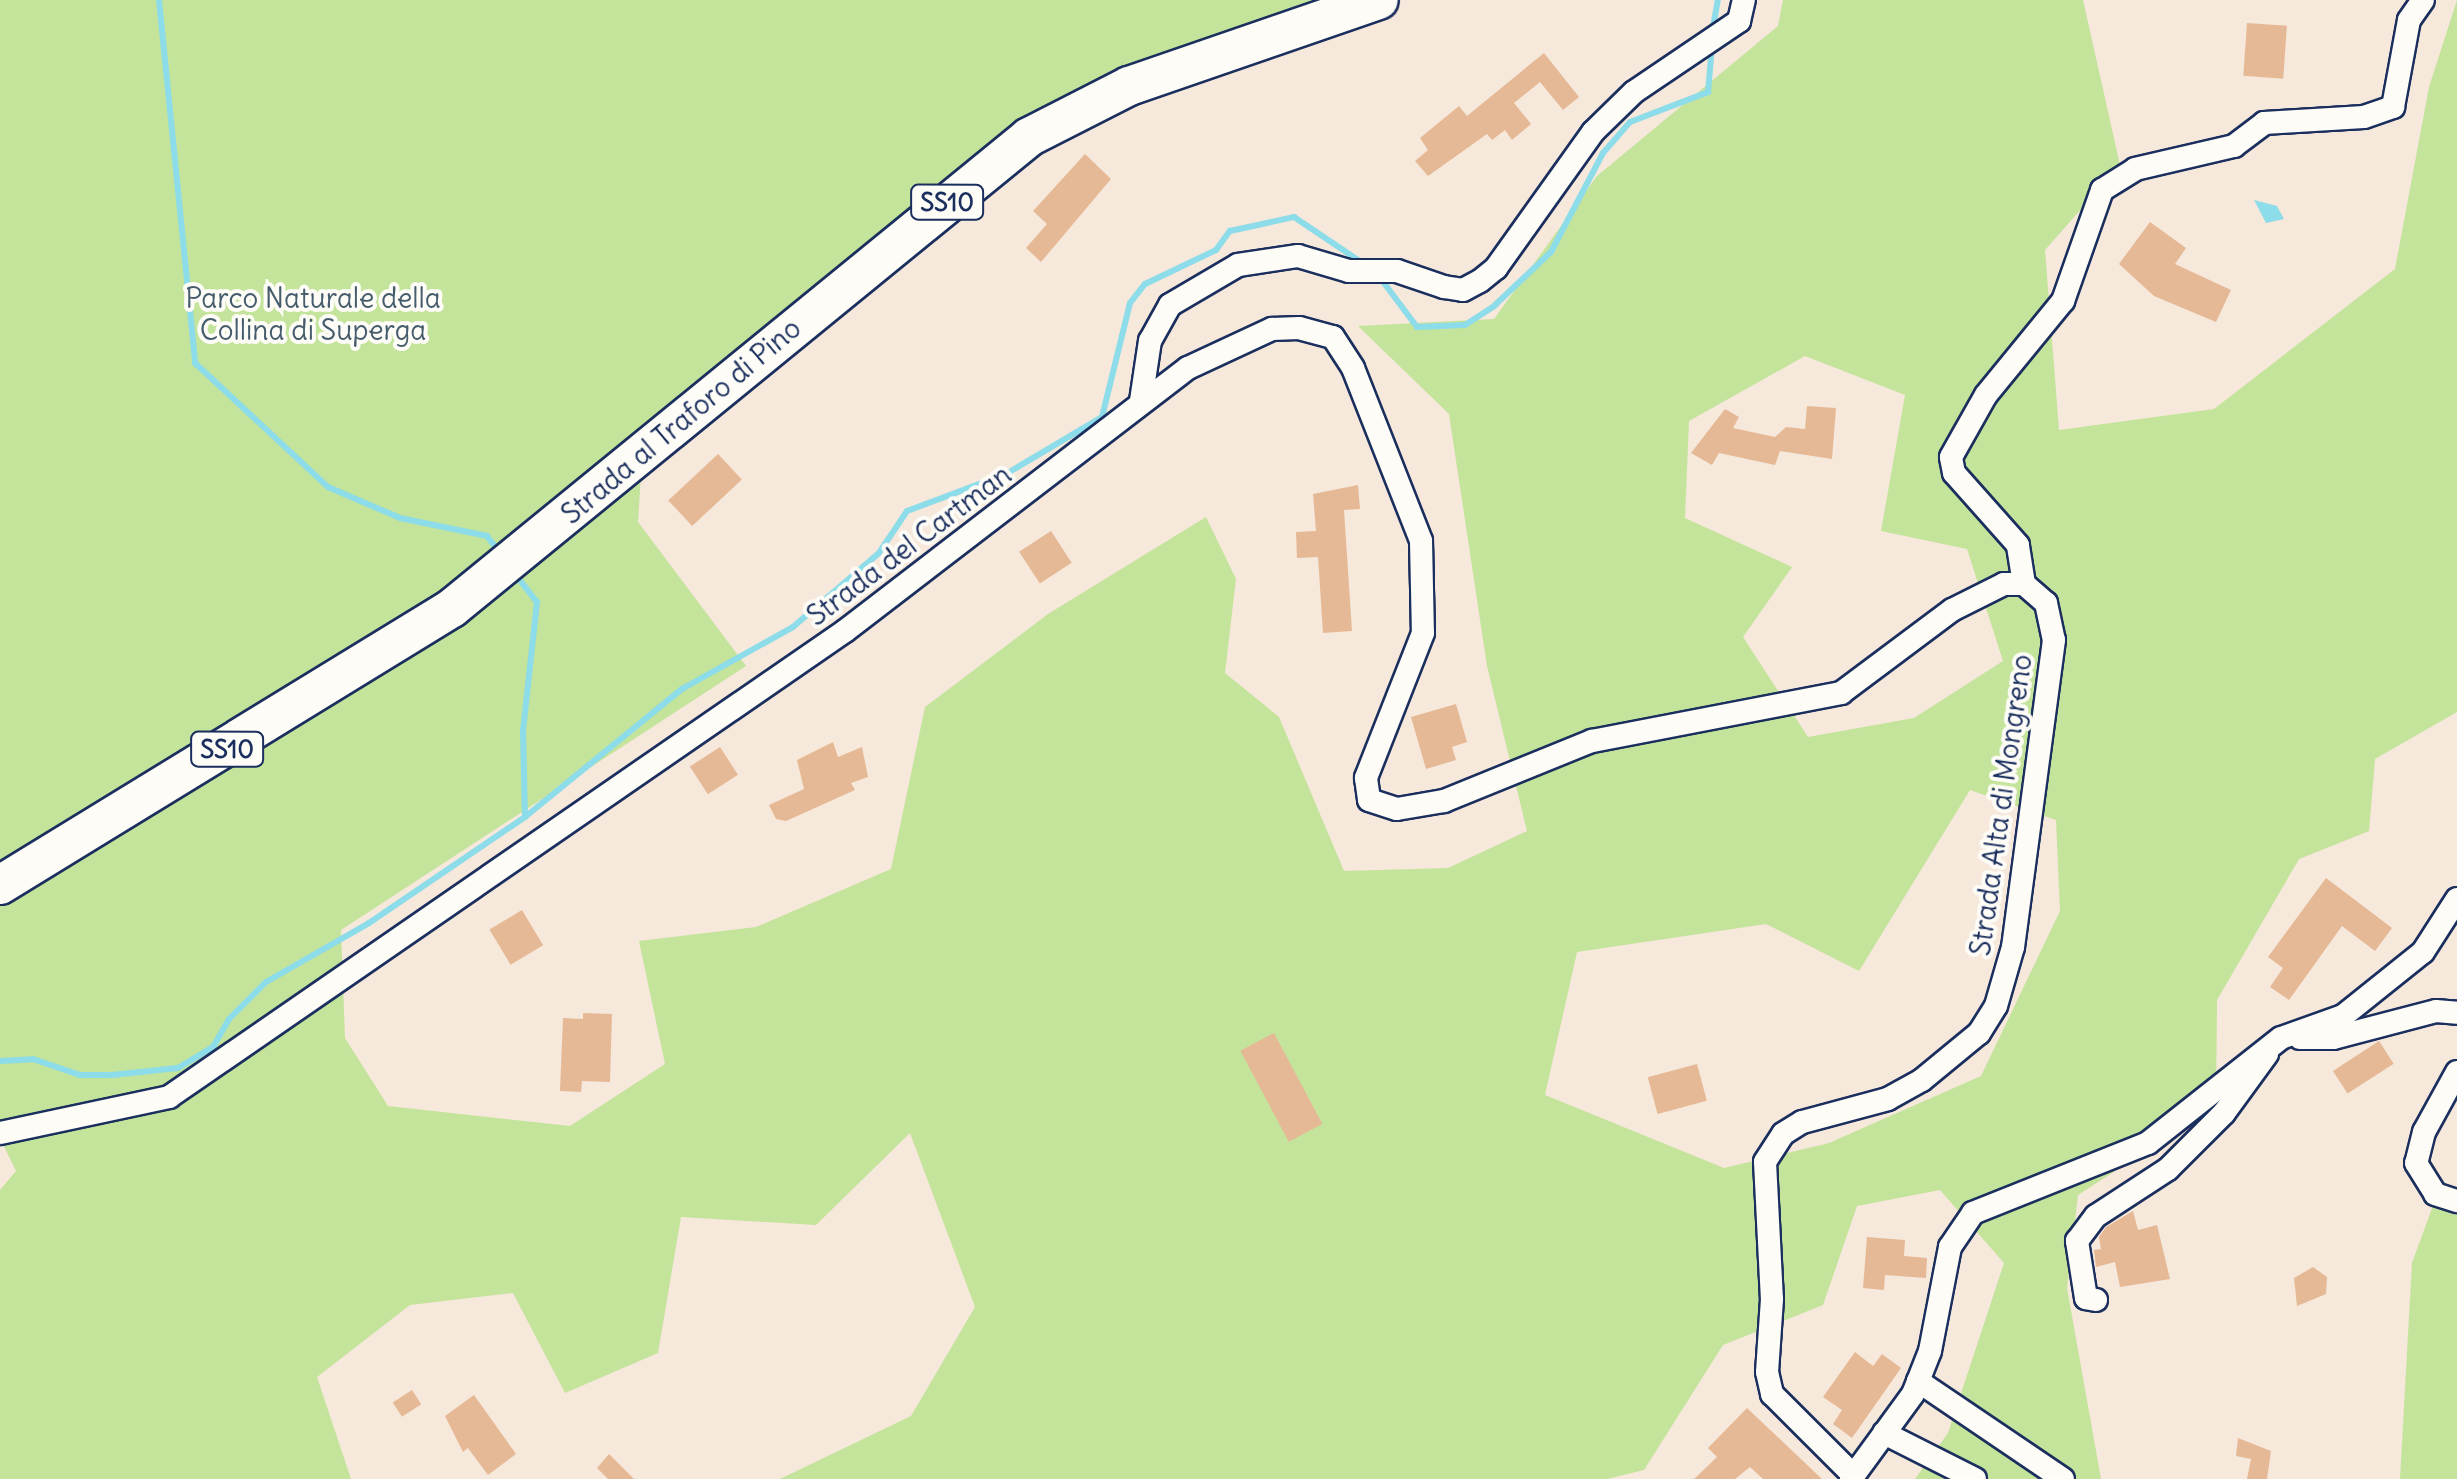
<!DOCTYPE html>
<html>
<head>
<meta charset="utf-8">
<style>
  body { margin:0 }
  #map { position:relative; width:2457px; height:1479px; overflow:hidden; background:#f6e8da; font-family:Delius,sans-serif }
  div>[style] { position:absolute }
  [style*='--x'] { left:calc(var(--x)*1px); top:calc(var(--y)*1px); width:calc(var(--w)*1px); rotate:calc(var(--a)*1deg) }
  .green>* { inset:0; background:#c4e39b }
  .water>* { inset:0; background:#8cdce9 }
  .stream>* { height:6px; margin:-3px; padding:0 3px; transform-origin:3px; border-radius:3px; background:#8cdce9 }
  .building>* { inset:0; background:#e6b996; transform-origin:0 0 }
  .roads { filter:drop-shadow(2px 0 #1b2f5e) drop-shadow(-2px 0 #1b2f5e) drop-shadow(0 2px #1b2f5e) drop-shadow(0 -2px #1b2f5e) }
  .minor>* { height:22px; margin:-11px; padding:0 11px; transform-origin:11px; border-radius:11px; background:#fdfcf7 }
  .primary>* { height:38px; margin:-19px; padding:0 19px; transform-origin:19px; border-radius:19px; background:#fdfcf7 }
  span { translate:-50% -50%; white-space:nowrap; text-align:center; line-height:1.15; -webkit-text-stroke:8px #fdfcf7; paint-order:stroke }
  .shield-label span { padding:2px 8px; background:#fdfcf7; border:2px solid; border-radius:8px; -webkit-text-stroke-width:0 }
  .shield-label { font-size:25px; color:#1b2f5e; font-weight:700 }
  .park-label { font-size:28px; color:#455c6d }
  .street-label { font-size:28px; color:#1b2f5e }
</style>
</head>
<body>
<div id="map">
  <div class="green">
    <i style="clip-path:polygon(evenodd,0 0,1331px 0,1025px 122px,643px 442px,638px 522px,746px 666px,341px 930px,345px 1038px,388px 1106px,570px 1126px,665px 1064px,639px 941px,756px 927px,891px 869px,925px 707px,1048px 614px,1206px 517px,1236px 579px,1225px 673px,1279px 717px,1344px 871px,1448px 868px,1527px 831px,1487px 666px,1449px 414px,1358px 326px,1494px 319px,1597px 176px,1778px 26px,1783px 0,2083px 0,2120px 165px,2045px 250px,2059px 430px,2214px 409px,2395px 269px,2429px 87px,2457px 0,2457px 712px,2375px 759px,2369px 831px,2299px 859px,2217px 1000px,2216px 1106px,2078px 1195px,2067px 1288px,2101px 1479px,1915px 1479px,1948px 1433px,2004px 1263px,1940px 1190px,1857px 1206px,1823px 1305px,1723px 1345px,1644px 1470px,1607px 1479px,780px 1479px,911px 1416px,975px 1307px,910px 1133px,816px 1225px,681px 1217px,658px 1353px,565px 1393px,513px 1293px,410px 1305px,317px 1377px,351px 1479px,0 1479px,0 1190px,16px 1171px,0 1138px,0 0,1805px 356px,1905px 395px,1881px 531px,1967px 549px,2003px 661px,1914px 718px,1808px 737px,1743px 637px,1792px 567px,1685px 518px,1689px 421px,1805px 356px,0 0,1970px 790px,2056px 820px,2060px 911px,1981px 1076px,1829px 1143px,1724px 1168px,1545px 1095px,1577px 952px,1766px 924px,1859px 971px,1970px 790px)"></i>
    <i style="clip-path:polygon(2435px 1200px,2457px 1208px,2457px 1479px,2400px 1479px,2412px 1263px)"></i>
  </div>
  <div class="water">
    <i style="clip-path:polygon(2254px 200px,2277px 206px,2284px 219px,2266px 223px)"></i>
  </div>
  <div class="stream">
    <i style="--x:159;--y:0;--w:365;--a:84.3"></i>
    <i style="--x:195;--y:363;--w:182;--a:43"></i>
    <i style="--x:328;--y:487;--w:78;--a:23.3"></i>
    <i style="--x:400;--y:518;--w:89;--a:11.7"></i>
    <i style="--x:487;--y:536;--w:20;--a:53"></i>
    <i style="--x:1712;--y:33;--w:34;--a:-80"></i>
    <i style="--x:1381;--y:279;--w:60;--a:53.1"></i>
    <i style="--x:1417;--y:327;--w:48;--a:-2.4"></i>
    <i style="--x:1465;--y:325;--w:35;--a:-33"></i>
    <i style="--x:1494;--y:306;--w:79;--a:-43.5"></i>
    <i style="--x:1551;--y:252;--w:112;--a:-62.3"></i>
    <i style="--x:1603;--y:153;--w:41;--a:-48.9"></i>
    <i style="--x:1630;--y:122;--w:84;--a:-21"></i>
    <i style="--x:1708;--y:92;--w:46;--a:-85"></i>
    <i style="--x:515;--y:574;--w:36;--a:52"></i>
    <i style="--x:537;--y:602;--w:129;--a:96.2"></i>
    <i style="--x:523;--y:730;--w:87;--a:88.7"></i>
    <i style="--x:0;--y:1061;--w:33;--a:-3"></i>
    <i style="--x:33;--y:1059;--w:50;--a:18.8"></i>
    <i style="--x:80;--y:1075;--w:32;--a:0"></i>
    <i style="--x:112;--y:1075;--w:66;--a:-6.1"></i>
    <i style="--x:178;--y:1068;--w:41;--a:-31"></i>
    <i style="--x:213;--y:1047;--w:32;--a:-60"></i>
    <i style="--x:229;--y:1019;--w:52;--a:-45"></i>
    <i style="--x:266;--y:982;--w:119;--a:-29.8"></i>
    <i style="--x:369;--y:923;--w:189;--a:-34.2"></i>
    <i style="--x:525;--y:817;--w:203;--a:-39.2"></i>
    <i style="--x:682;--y:689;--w:127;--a:-29.2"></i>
    <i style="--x:793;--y:627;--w:113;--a:-40.7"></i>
    <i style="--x:879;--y:553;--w:50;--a:-56.3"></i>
    <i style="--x:907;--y:511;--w:106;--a:-20.5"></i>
    <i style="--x:1006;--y:474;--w:112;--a:-30.7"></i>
    <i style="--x:1102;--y:417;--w:117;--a:-76.2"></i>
    <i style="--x:1130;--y:303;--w:24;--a:-52"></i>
    <i style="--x:1145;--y:284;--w:79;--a:-25.6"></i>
    <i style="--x:1216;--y:250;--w:24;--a:-54"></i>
    <i style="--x:1230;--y:231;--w:66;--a:-12.3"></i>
    <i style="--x:1294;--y:217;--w:84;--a:33.9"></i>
  </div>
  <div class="building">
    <i style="left:2247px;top:23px;width:40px;height:53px;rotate:4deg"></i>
    <i style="clip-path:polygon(1544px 53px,1579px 97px,1563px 110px,1540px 82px,1514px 103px,1531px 124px,1512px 140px,1505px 130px,1492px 140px,1487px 134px,1428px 176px,1415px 161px,1428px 150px,1420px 138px,1459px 106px,1467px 116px)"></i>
    <i style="clip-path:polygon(1085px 154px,1111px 179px,1041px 262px,1026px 248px,1047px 224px,1033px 211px)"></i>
    <i style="clip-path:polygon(2150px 222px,2186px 248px,2175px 264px,2231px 290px,2216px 322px,2154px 296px,2119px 264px)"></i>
    <i style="clip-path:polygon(1807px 406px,1836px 408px,1832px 459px,1780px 451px,1775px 465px,1719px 453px,1712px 465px,1691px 453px,1725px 409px,1739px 417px,1733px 428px,1775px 437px,1786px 427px,1805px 429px)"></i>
    <i style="left:718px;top:454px;width:35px;height:68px;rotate:47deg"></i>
    <i style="clip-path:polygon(1358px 485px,1360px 509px,1344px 510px,1352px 631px,1323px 633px,1318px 557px,1297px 558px,1296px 532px,1316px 531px,1313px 494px)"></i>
    <i style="left:1051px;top:531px;width:38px;height:38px;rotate:57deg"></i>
    <i style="clip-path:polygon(1456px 704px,1467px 742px,1452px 747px,1456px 760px,1426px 769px,1411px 717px)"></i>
    <i style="clip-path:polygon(833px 742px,838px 757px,862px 747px,868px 777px,851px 783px,855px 790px,786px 821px,776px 819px,769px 805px,804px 789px,797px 760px)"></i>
    <i style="left:720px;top:747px;width:33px;height:36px;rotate:57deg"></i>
    <i style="clip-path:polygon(2326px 878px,2392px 928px,2375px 951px,2342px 926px,2289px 1000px,2270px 987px,2283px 968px,2268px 957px)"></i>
    <i style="left:522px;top:910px;width:41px;height:38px;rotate:59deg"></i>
    <i style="clip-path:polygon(583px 1013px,612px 1014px,610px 1082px,582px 1081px,581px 1092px,560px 1091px,563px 1018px,583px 1019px)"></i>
    <i style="left:1274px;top:1033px;width:103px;height:38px;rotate:62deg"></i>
    <i style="left:2379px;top:1041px;width:27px;height:55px;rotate:57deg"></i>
    <i style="left:1697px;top:1064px;width:38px;height:51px;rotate:75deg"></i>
    <i style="clip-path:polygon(2133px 1211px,2138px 1230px,2157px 1225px,2170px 1279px,2120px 1287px,2115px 1262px,2096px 1267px,2094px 1250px,2101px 1249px,2099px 1237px,2106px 1227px)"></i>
    <i style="clip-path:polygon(1867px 1237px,1905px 1240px,1904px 1256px,1927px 1258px,1926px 1278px,1885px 1275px,1884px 1290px,1863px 1288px)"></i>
    <i style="clip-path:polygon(2313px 1267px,2327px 1277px,2326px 1294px,2297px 1306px,2294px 1278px)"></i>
    <i style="clip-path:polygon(1855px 1352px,1873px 1366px,1882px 1354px,1901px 1368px,1852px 1438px,1833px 1424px,1842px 1410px,1823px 1397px)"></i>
    <i style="left:412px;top:1390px;width:17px;height:23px;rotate:57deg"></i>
    <i style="clip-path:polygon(474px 1395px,516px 1454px,488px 1475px,468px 1448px,463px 1452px,445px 1416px)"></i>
    <i style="clip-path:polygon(1747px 1408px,1822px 1479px,1763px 1479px,1750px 1467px,1735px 1479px,1694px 1479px,1717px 1457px,1708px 1448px)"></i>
    <i style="clip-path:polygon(2238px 1438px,2271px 1451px,2267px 1479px,2247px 1479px,2251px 1459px,2236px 1456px)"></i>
    <i style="clip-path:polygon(609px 1454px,634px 1479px,608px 1479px,597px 1468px)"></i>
  </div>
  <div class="roads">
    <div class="minor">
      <i style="--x:1141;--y:401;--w:61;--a:-81.5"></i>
      <i style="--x:1150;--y:341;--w:41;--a:-60.9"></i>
      <i style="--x:1170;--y:305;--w:79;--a:-30.5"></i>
      <i style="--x:1238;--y:265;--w:61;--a:-8.5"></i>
      <i style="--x:1298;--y:256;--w:53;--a:16.4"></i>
      <i style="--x:1349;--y:271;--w:48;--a:0"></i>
      <i style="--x:1397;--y:271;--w:50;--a:18.8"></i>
      <i style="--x:1444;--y:287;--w:19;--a:9"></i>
      <i style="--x:1463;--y:290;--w:19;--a:-28"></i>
      <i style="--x:1480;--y:281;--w:21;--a:-39"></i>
      <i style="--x:1496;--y:268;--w:167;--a:-54.5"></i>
      <i style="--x:1593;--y:132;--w:57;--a:-44.3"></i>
      <i style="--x:1634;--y:92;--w:127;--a:-34.1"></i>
      <i style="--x:1739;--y:21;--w:22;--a:-77"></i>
      <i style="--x:2024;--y:584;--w:39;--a:-99"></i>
      <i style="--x:2018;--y:545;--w:96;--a:-131.6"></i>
      <i style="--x:1954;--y:473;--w:16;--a:-101"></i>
      <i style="--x:1951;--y:457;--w:71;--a:-60.6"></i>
      <i style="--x:1986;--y:395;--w:122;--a:-50.7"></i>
      <i style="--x:2063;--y:301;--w:118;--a:-70.6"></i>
      <i style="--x:2102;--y:190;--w:39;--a:-32"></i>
      <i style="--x:2135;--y:169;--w:102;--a:-13.1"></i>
      <i style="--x:2234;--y:146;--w:38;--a:-37"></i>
      <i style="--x:2264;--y:123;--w:100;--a:-3.4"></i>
      <i style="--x:2364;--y:117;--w:31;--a:-19"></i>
      <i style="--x:2393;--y:107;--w:88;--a:-79.6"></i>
      <i style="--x:2409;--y:20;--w:24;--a:-55"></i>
      <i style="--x:2300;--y:1038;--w:33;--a:0"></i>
      <i style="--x:2333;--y:1038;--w:106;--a:-14.7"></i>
      <i style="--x:2436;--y:1011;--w:21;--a:5"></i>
      <i style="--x:2457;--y:1072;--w:68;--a:118.8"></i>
      <i style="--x:2424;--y:1132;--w:32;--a:104"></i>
      <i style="--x:2416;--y:1163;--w:36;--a:58"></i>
      <i style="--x:2435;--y:1194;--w:23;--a:18"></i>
      <i style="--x:0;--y:1133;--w:173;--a:-12"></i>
      <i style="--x:169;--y:1097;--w:821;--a:-34.58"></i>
      <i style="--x:845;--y:631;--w:432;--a:-37.5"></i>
      <i style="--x:1188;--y:368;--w:93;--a:-24.9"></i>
      <i style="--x:1272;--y:329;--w:27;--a:-2"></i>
      <i style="--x:1299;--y:328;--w:35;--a:15"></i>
      <i style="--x:1333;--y:337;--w:37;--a:57"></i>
      <i style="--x:1353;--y:368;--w:186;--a:68.5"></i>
      <i style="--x:1421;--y:541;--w:92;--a:88.8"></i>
      <i style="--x:1423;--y:633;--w:156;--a:111.5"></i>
      <i style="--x:1366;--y:778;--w:22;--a:82"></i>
      <i style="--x:1369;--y:800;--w:29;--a:18"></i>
      <i style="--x:1397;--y:809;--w:48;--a:-9.7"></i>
      <i style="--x:1444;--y:801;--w:160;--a:-22.1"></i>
      <i style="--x:1592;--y:741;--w:254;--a:-10.9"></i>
      <i style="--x:1841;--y:693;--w:139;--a:-36.8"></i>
      <i style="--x:1952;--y:610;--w:58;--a:-26.6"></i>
      <i style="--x:2004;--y:584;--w:20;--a:0"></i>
      <i style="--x:2024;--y:584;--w:29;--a:41"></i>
      <i style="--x:2046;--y:603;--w:38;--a:78"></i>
      <i style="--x:2054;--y:640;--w:310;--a:97.6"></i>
      <i style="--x:2013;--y:947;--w:61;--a:106.1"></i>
      <i style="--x:1996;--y:1006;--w:32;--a:122"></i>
      <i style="--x:1979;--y:1033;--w:74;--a:140.5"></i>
      <i style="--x:1922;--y:1080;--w:39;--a:151"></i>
      <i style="--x:1888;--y:1099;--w:89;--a:165"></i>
      <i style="--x:1802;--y:1122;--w:22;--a:148"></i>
      <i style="--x:1783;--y:1134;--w:33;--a:123"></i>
      <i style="--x:1765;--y:1162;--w:137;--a:87.1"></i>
      <i style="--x:1772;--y:1299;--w:73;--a:93.9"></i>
      <i style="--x:1767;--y:1372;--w:23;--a:77"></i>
      <i style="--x:1772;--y:1394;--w:115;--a:45"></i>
      <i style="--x:2096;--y:1300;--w:10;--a:-169"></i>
      <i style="--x:2086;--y:1298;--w:58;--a:-99"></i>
      <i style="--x:2077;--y:1241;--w:31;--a:-53"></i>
      <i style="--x:2096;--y:1216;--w:86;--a:-33.1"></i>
      <i style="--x:2168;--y:1169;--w:79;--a:-45"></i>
      <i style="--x:2224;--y:1113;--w:73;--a:-53.9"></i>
      <i style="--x:1918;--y:1381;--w:175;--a:34.1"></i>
      <i style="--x:1884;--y:1433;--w:102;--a:26.8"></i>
      <i style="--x:1851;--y:1479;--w:105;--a:-53.9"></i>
      <i style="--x:1913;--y:1394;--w:46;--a:-68.4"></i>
      <i style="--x:1930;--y:1351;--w:106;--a:-79.1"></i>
      <i style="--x:1950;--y:1247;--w:41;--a:-55.9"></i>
      <i style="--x:1973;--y:1213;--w:188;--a:-21.8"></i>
      <i style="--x:2148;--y:1143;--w:169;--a:-38.3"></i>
      <i style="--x:2281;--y:1038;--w:66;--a:-19.5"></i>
      <i style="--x:2343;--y:1016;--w:102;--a:-38.7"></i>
      <i style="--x:2423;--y:952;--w:63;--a:-57.3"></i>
    </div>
    <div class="primary">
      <i style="--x:0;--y:885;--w:530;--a:-31.5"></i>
      <i style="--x:452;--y:608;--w:745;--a:-39.22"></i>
      <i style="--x:1029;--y:137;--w:112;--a:-27"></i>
      <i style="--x:1129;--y:86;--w:264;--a:-19"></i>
    </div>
  </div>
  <div class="shield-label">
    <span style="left:947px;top:202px">SS10</span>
    <span style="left:227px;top:749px">SS10</span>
  </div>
  <div class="park-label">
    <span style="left:313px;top:314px">Parco Naturale della<br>Collina di Superga</span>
  </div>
  <div class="street-label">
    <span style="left:681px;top:421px;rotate:-40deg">Strada al Traforo di Pino</span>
    <span style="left:909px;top:545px;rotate:-37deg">Strada del Cartman</span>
    <span style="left:2001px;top:805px;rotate:-82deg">Strada Alta di Mongreno</span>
  </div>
</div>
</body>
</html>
